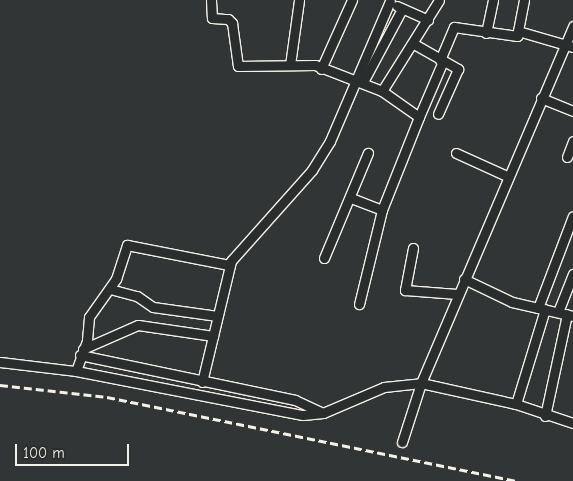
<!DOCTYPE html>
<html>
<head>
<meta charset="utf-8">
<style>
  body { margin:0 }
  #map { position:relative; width:573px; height:481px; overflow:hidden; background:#323535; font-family:"Comic Neue",sans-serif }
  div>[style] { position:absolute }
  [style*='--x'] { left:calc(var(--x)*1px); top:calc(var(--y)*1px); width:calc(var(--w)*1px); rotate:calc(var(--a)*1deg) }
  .roads { filter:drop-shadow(1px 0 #f4f1e8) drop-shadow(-1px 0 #f4f1e8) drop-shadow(0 1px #f4f1e8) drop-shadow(0 -1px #f4f1e8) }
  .minor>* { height:9px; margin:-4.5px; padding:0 4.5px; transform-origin:4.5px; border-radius:4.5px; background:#2a2d2e }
  .rail>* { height:2.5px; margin-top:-1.25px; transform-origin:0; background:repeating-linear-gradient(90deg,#f4f1e8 0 8px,transparent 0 12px) }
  span { translate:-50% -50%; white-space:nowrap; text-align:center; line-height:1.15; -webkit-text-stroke:5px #2a2d2e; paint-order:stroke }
  .scale { position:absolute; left:15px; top:444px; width:114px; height:22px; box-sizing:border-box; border:2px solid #f4f1e8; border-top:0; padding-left:6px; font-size:15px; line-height:18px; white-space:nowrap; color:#f4f1e8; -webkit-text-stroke:4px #2a2d2e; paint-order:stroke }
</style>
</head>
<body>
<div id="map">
  <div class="roads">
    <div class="minor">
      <i style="--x:211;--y:0;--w:18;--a:87"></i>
      <i style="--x:212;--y:18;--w:16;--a:4"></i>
      <i style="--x:228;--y:19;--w:6;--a:45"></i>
      <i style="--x:232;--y:23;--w:43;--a:82.1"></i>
      <i style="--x:238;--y:66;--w:77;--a:-0.7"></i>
      <i style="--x:315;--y:65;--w:72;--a:21.2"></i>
      <i style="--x:382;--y:91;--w:45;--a:35.1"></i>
      <i style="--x:419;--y:117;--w:100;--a:111.7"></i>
      <i style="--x:382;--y:210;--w:97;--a:103.7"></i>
      <i style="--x:397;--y:6;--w:34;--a:24"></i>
      <i style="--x:518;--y:31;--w:57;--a:16.2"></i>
      <i style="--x:486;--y:33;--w:34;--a:-78"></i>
      <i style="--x:414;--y:44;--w:51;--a:29.6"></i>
      <i style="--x:458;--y:69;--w:49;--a:114"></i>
      <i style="--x:440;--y:60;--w:36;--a:-67"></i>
      <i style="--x:454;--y:27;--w:64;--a:8.1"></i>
      <i style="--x:517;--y:36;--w:37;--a:-79"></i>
      <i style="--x:290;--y:65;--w:66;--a:-82.1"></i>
      <i style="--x:321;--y:69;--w:76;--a:-65.8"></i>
      <i style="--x:363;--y:82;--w:83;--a:-61.9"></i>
      <i style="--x:382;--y:91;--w:107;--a:-57.9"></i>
      <i style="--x:541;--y:98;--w:35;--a:22"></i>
      <i style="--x:419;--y:117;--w:61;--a:-66.8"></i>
      <i style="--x:456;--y:153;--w:56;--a:24.3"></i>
      <i style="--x:567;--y:157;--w:17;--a:-69"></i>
      <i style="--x:351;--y:198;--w:33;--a:21"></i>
      <i style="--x:413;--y:248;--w:43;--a:100.8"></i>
      <i style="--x:405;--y:290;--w:52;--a:4.4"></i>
      <i style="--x:324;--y:258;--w:114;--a:-67.3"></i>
      <i style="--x:464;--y:279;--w:53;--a:25.6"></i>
      <i style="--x:512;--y:302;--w:63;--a:12.9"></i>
      <i style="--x:110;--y:289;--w:28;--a:15"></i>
      <i style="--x:137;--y:296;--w:19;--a:35"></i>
      <i style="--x:153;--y:307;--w:65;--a:8"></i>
      <i style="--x:538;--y:308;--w:98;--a:-69.2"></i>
      <i style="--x:558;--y:312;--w:41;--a:-68.5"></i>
      <i style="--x:83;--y:349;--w:60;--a:-23.6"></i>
      <i style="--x:138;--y:325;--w:76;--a:8.3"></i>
      <i style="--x:80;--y:355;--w:220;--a:11.8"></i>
      <i style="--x:295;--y:400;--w:31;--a:25"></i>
      <i style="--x:0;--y:362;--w:77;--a:6.8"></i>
      <i style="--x:76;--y:371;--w:231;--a:11"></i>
      <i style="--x:303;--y:415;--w:20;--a:-6"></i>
      <i style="--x:323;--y:413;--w:66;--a:-23.1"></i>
      <i style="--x:384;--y:387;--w:37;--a:-6"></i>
      <i style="--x:421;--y:383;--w:97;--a:12.5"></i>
      <i style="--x:516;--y:404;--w:60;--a:18.4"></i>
      <i style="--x:76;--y:371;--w:33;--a:-70"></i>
      <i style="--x:87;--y:340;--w:23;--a:-85"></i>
      <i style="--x:89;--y:317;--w:47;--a:-54.6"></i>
      <i style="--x:116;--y:279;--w:36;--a:-72"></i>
      <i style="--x:127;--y:245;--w:104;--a:11.1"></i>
      <i style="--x:202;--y:382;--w:124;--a:-76.5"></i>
      <i style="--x:231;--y:261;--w:122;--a:-48.3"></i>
      <i style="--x:312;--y:170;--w:34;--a:-58"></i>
      <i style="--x:330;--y:141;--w:152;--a:-66.8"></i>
      <i style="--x:516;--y:404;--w:99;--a:-73"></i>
      <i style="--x:545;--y:416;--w:104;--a:-77.8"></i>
      <i style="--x:402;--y:442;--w:62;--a:-72.1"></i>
      <i style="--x:421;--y:383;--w:388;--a:-66.9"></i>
    </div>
  </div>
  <div class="rail">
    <i style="--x:0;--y:385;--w:108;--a:6.4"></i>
    <i style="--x:107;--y:397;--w:418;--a:11.6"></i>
  </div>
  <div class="scale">100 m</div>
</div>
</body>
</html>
